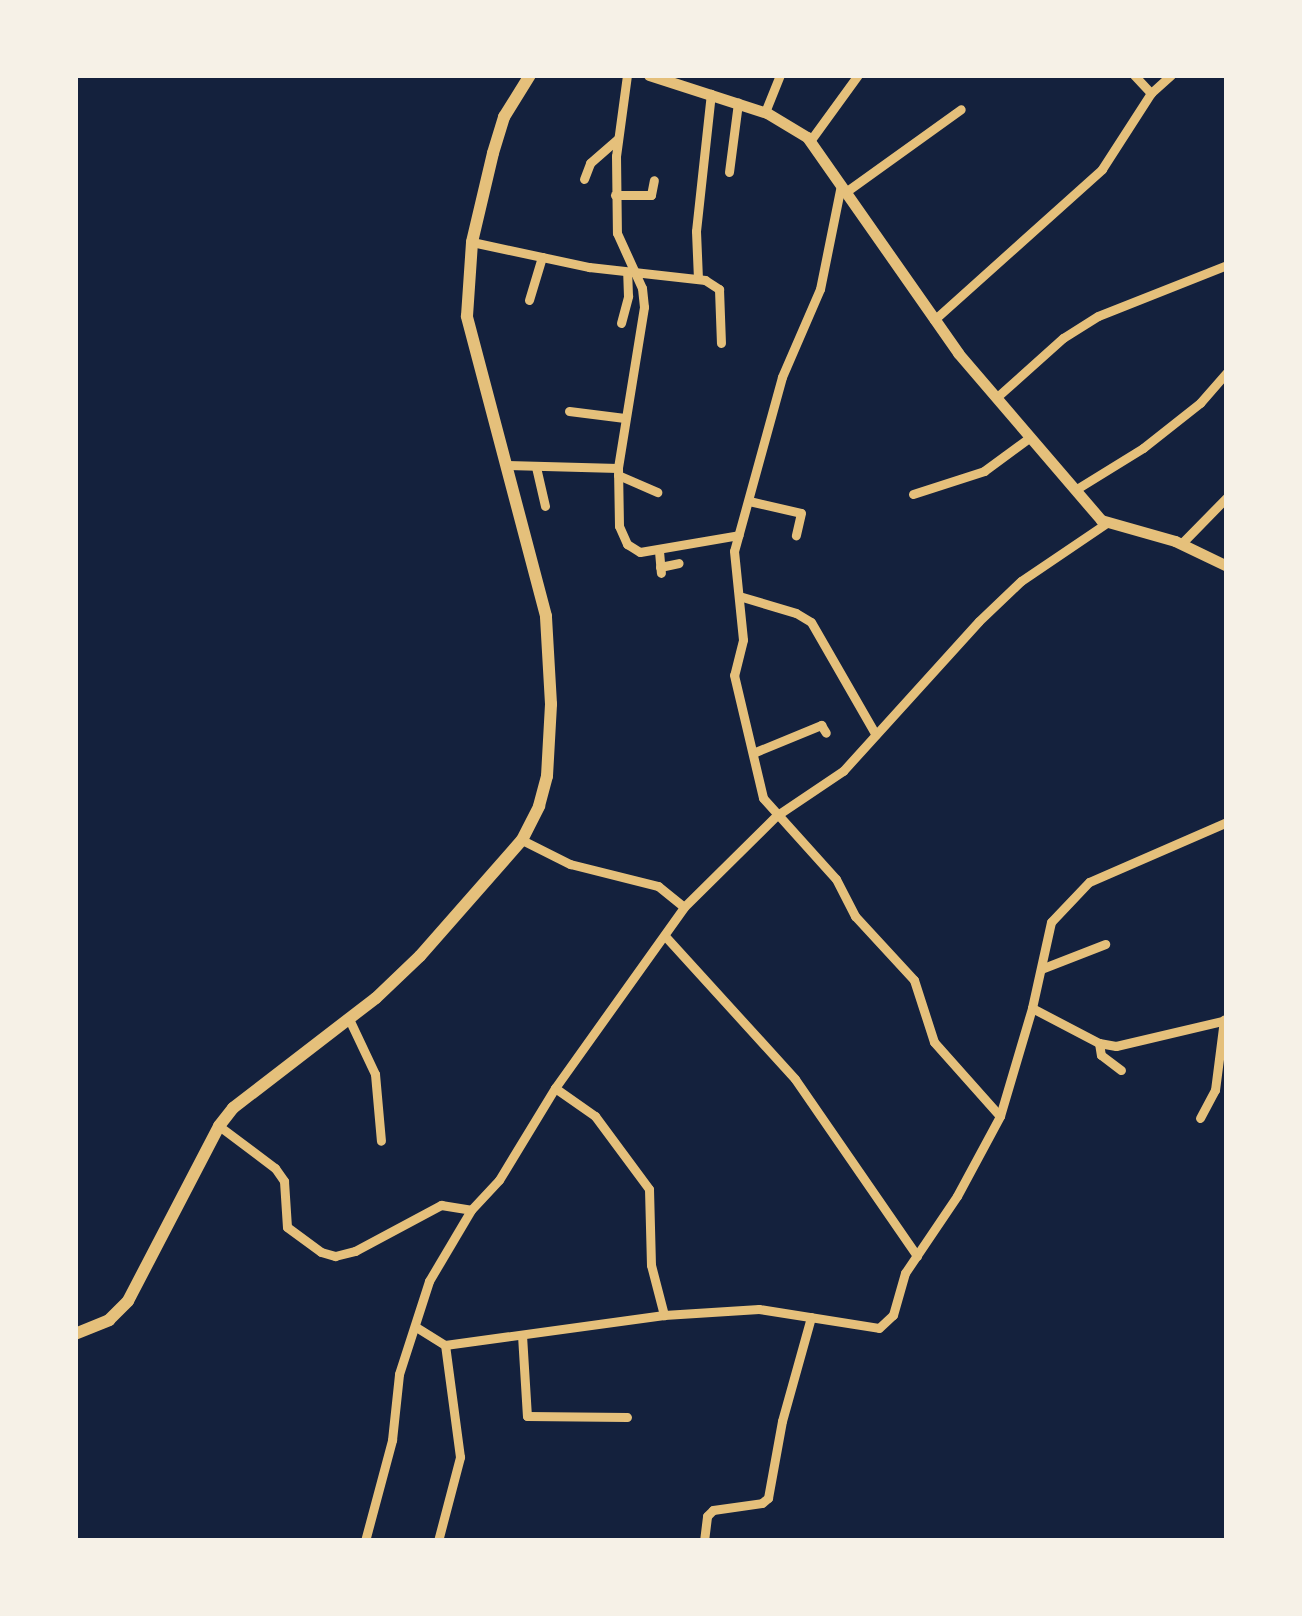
<!DOCTYPE html>
<html>
<head>
<meta charset="utf-8">
<style>
  body { margin:0 }
  #map { position:relative; width:1302px; height:1616px; overflow:hidden; background:#14213d; font-family:Lora,serif }
  div>[style] { position:absolute }
  [style*='--x'] { left:calc(var(--x)*1px); top:calc(var(--y)*1px); width:calc(var(--w)*1px); rotate:calc(var(--a)*1deg) }
  .minor>* { height:9px; margin:-4.5px; padding:0 4.5px; transform-origin:4.5px; border-radius:4.5px; background:#e5c07b }
  .tertiary>* { height:11px; margin:-5.5px; padding:0 5.5px; transform-origin:5.5px; border-radius:5.5px; background:#e5c07b }
  .secondary>* { height:12px; margin:-6px; padding:0 6px; transform-origin:6px; border-radius:6px; background:#e5c07b }
  span { translate:-50% -50%; white-space:nowrap; text-align:center; line-height:1.15; -webkit-text-stroke:9px #f6f1e7; paint-order:stroke }
  .frame { position:absolute; inset:0; border:78px solid #f6f1e7; pointer-events:none }
</style>
</head>
<body>
<div id="map">
  <div class="minor">
    <i style="--x:627;--y:75;--w:82;--a:97.7"></i>
    <i style="--x:616;--y:156;--w:77;--a:89.3"></i>
    <i style="--x:617;--y:233;--w:60;--a:65.6"></i>
    <i style="--x:642;--y:288;--w:19;--a:84"></i>
    <i style="--x:644;--y:307;--w:163;--a:99.2"></i>
    <i style="--x:618;--y:468;--w:58;--a:89"></i>
    <i style="--x:619;--y:526;--w:20;--a:66"></i>
    <i style="--x:627;--y:544;--w:15;--a:32"></i>
    <i style="--x:640;--y:552;--w:100;--a:-9.7"></i>
    <i style="--x:1134;--y:75;--w:25;--a:47"></i>
    <i style="--x:765;--y:112;--w:40;--a:-68"></i>
    <i style="--x:810;--y:141;--w:82;--a:-54"></i>
    <i style="--x:729;--y:172;--w:70;--a:-82.6"></i>
    <i style="--x:584;--y:179;--w:17;--a:-69"></i>
    <i style="--x:590;--y:163;--w:37;--a:-41"></i>
    <i style="--x:841;--y:185;--w:106;--a:101.4"></i>
    <i style="--x:820;--y:289;--w:96;--a:113.4"></i>
    <i style="--x:782;--y:377;--w:180;--a:105.4"></i>
    <i style="--x:734;--y:551;--w:89;--a:84.2"></i>
    <i style="--x:743;--y:640;--w:36;--a:104"></i>
    <i style="--x:734;--y:675;--w:126;--a:76.7"></i>
    <i style="--x:763;--y:798;--w:109;--a:48"></i>
    <i style="--x:836;--y:879;--w:42;--a:62.8"></i>
    <i style="--x:855;--y:916;--w:87;--a:47.3"></i>
    <i style="--x:914;--y:980;--w:65;--a:72.1"></i>
    <i style="--x:934;--y:1042;--w:99;--a:48.3"></i>
    <i style="--x:847;--y:191;--w:140;--a:-35.7"></i>
    <i style="--x:615;--y:195;--w:36;--a:0"></i>
    <i style="--x:651;--y:195;--w:15;--a:-79"></i>
    <i style="--x:472;--y:242;--w:120;--a:12.1"></i>
    <i style="--x:589;--y:267;--w:117;--a:6.4"></i>
    <i style="--x:705;--y:280;--w:17;--a:33"></i>
    <i style="--x:719;--y:289;--w:54;--a:87.9"></i>
    <i style="--x:698;--y:279;--w:48;--a:-92.4"></i>
    <i style="--x:696;--y:231;--w:138;--a:-83.8"></i>
    <i style="--x:529;--y:300;--w:45;--a:-73.2"></i>
    <i style="--x:934;--y:320;--w:226;--a:-41.9"></i>
    <i style="--x:1102;--y:169;--w:90;--a:-57.2"></i>
    <i style="--x:1151;--y:93;--w:27;--a:-42"></i>
    <i style="--x:621;--y:323;--w:28;--a:-75"></i>
    <i style="--x:628;--y:296;--w:23;--a:-92"></i>
    <i style="--x:997;--y:397;--w:89;--a:-41.8"></i>
    <i style="--x:1063;--y:338;--w:41;--a:-32.2"></i>
    <i style="--x:1098;--y:316;--w:139;--a:-21.6"></i>
    <i style="--x:569;--y:411;--w:56;--a:7.1"></i>
    <i style="--x:507;--y:465;--w:111;--a:1.5"></i>
    <i style="--x:536;--y:467;--w:40;--a:77"></i>
    <i style="--x:618;--y:475;--w:43;--a:23.6"></i>
    <i style="--x:1075;--y:490;--w:80;--a:-31.7"></i>
    <i style="--x:1143;--y:448;--w:73;--a:-38.3"></i>
    <i style="--x:1200;--y:403;--w:41;--a:-48.9"></i>
    <i style="--x:913;--y:494;--w:75;--a:-17.9"></i>
    <i style="--x:984;--y:471;--w:56;--a:-36.3"></i>
    <i style="--x:749;--y:501;--w:53;--a:13"></i>
    <i style="--x:801;--y:513;--w:23;--a:103"></i>
    <i style="--x:1181;--y:544;--w:66;--a:-45.6"></i>
    <i style="--x:659;--y:551;--w:22;--a:85"></i>
    <i style="--x:660;--y:567;--w:19;--a:-12"></i>
    <i style="--x:739;--y:596;--w:59;--a:16.6"></i>
    <i style="--x:796;--y:613;--w:17;--a:31"></i>
    <i style="--x:811;--y:622;--w:130;--a:60.1"></i>
    <i style="--x:753;--y:753;--w:74;--a:-22.4"></i>
    <i style="--x:821;--y:725;--w:9;--a:58"></i>
    <i style="--x:1227;--y:822;--w:150;--a:156.5"></i>
    <i style="--x:1089;--y:882;--w:55;--a:133.5"></i>
    <i style="--x:1051;--y:922;--w:88;--a:102.5"></i>
    <i style="--x:1032;--y:1008;--w:76;--a:27.6"></i>
    <i style="--x:1099;--y:1043;--w:17;--a:10"></i>
    <i style="--x:1116;--y:1046;--w:114;--a:-13.2"></i>
    <i style="--x:522;--y:840;--w:54;--a:26.6"></i>
    <i style="--x:570;--y:864;--w:91;--a:14"></i>
    <i style="--x:658;--y:886;--w:33;--a:39"></i>
    <i style="--x:665;--y:936;--w:193;--a:47.7"></i>
    <i style="--x:795;--y:1079;--w:215;--a:55.4"></i>
    <i style="--x:1041;--y:969;--w:69;--a:-21.3"></i>
    <i style="--x:349;--y:1019;--w:61;--a:64.7"></i>
    <i style="--x:375;--y:1074;--w:67;--a:84.9"></i>
    <i style="--x:1099;--y:1043;--w:12;--a:81"></i>
    <i style="--x:1101;--y:1055;--w:25;--a:37"></i>
    <i style="--x:555;--y:1088;--w:49;--a:35"></i>
    <i style="--x:595;--y:1116;--w:91;--a:53.5"></i>
    <i style="--x:649;--y:1189;--w:76;--a:88.5"></i>
    <i style="--x:651;--y:1265;--w:52;--a:75.4"></i>
    <i style="--x:1200;--y:1118;--w:32;--a:-62"></i>
    <i style="--x:1215;--y:1090;--w:71;--a:-82.7"></i>
    <i style="--x:219;--y:1126;--w:70;--a:36.9"></i>
    <i style="--x:275;--y:1168;--w:16;--a:55"></i>
    <i style="--x:284;--y:1181;--w:46;--a:86.3"></i>
    <i style="--x:287;--y:1227;--w:42;--a:36.3"></i>
    <i style="--x:321;--y:1252;--w:15;--a:16"></i>
    <i style="--x:335;--y:1256;--w:21;--a:-14"></i>
    <i style="--x:355;--y:1251;--w:98;--a:-28.1"></i>
    <i style="--x:441;--y:1205;--w:30;--a:9"></i>
    <i style="--x:416;--y:1327;--w:34;--a:32"></i>
    <i style="--x:445;--y:1345;--w:221;--a:-7.8"></i>
    <i style="--x:664;--y:1315;--w:95;--a:-3.6"></i>
    <i style="--x:759;--y:1309;--w:121;--a:9"></i>
    <i style="--x:879;--y:1328;--w:19;--a:-43"></i>
    <i style="--x:893;--y:1315;--w:44;--a:-74.1"></i>
    <i style="--x:905;--y:1273;--w:93;--a:-56"></i>
    <i style="--x:957;--y:1196;--w:91;--a:-61.7"></i>
    <i style="--x:1000;--y:1116;--w:113;--a:-73.5"></i>
    <i style="--x:522;--y:1335;--w:81;--a:86.5"></i>
    <i style="--x:527;--y:1416;--w:100;--a:0.6"></i>
    <i style="--x:365;--y:1541;--w:105;--a:-75"></i>
    <i style="--x:392;--y:1440;--w:66;--a:-83.9"></i>
    <i style="--x:399;--y:1374;--w:98;--a:-72.1"></i>
    <i style="--x:429;--y:1281;--w:82;--a:-59.4"></i>
    <i style="--x:471;--y:1210;--w:41;--a:-47"></i>
    <i style="--x:499;--y:1180;--w:108;--a:-58.7"></i>
    <i style="--x:555;--y:1088;--w:222;--a:-54.5"></i>
    <i style="--x:684;--y:907;--w:129;--a:-44.7"></i>
    <i style="--x:776;--y:816;--w:81;--a:-33.9"></i>
    <i style="--x:843;--y:771;--w:202;--a:-47.8"></i>
    <i style="--x:979;--y:621;--w:58;--a:-43.6"></i>
    <i style="--x:1021;--y:581;--w:105;--a:-34.1"></i>
    <i style="--x:438;--y:1541;--w:87;--a:-75.3"></i>
    <i style="--x:460;--y:1457;--w:113;--a:-97.6"></i>
    <i style="--x:704;--y:1541;--w:25;--a:-83"></i>
    <i style="--x:707;--y:1516;--w:8;--a:-45"></i>
    <i style="--x:713;--y:1510;--w:49;--a:-8.1"></i>
    <i style="--x:762;--y:1503;--w:8;--a:-40"></i>
    <i style="--x:768;--y:1498;--w:78;--a:-79.7"></i>
    <i style="--x:782;--y:1421;--w:108;--a:-74.4"></i>
  </div>
  <div class="tertiary">
    <i style="--x:649;--y:75;--w:124;--a:17.9"></i>
    <i style="--x:767;--y:113;--w:47;--a:31"></i>
    <i style="--x:807;--y:137;--w:264;--a:55"></i>
    <i style="--x:958;--y:353;--w:220;--a:49.4"></i>
    <i style="--x:1101;--y:520;--w:77;--a:15.8"></i>
    <i style="--x:1175;--y:541;--w:58;--a:25.7"></i>
  </div>
  <div class="secondary">
    <i style="--x:75;--y:1334;--w:37;--a:-22"></i>
    <i style="--x:109;--y:1320;--w:27;--a:-45"></i>
    <i style="--x:128;--y:1301;--w:197;--a:-62.5"></i>
    <i style="--x:219;--y:1126;--w:23;--a:-52"></i>
    <i style="--x:233;--y:1108;--w:180;--a:-37.6"></i>
    <i style="--x:376;--y:998;--w:61;--a:-43.7"></i>
    <i style="--x:420;--y:956;--w:154;--a:-48.7"></i>
    <i style="--x:522;--y:840;--w:38;--a:-63"></i>
    <i style="--x:539;--y:806;--w:31;--a:-75"></i>
    <i style="--x:547;--y:776;--w:72;--a:-86.8"></i>
    <i style="--x:551;--y:704;--w:88;--a:-93.3"></i>
    <i style="--x:546;--y:616;--w:310;--a:-104.8"></i>
    <i style="--x:467;--y:316;--w:74;--a:-86.1"></i>
    <i style="--x:472;--y:242;--w:91;--a:-76.7"></i>
    <i style="--x:493;--y:153;--w:38;--a:-73"></i>
    <i style="--x:504;--y:117;--w:49;--a:-58.2"></i>
  </div>
  <div class="frame"></div>
</div>
</body>
</html>
